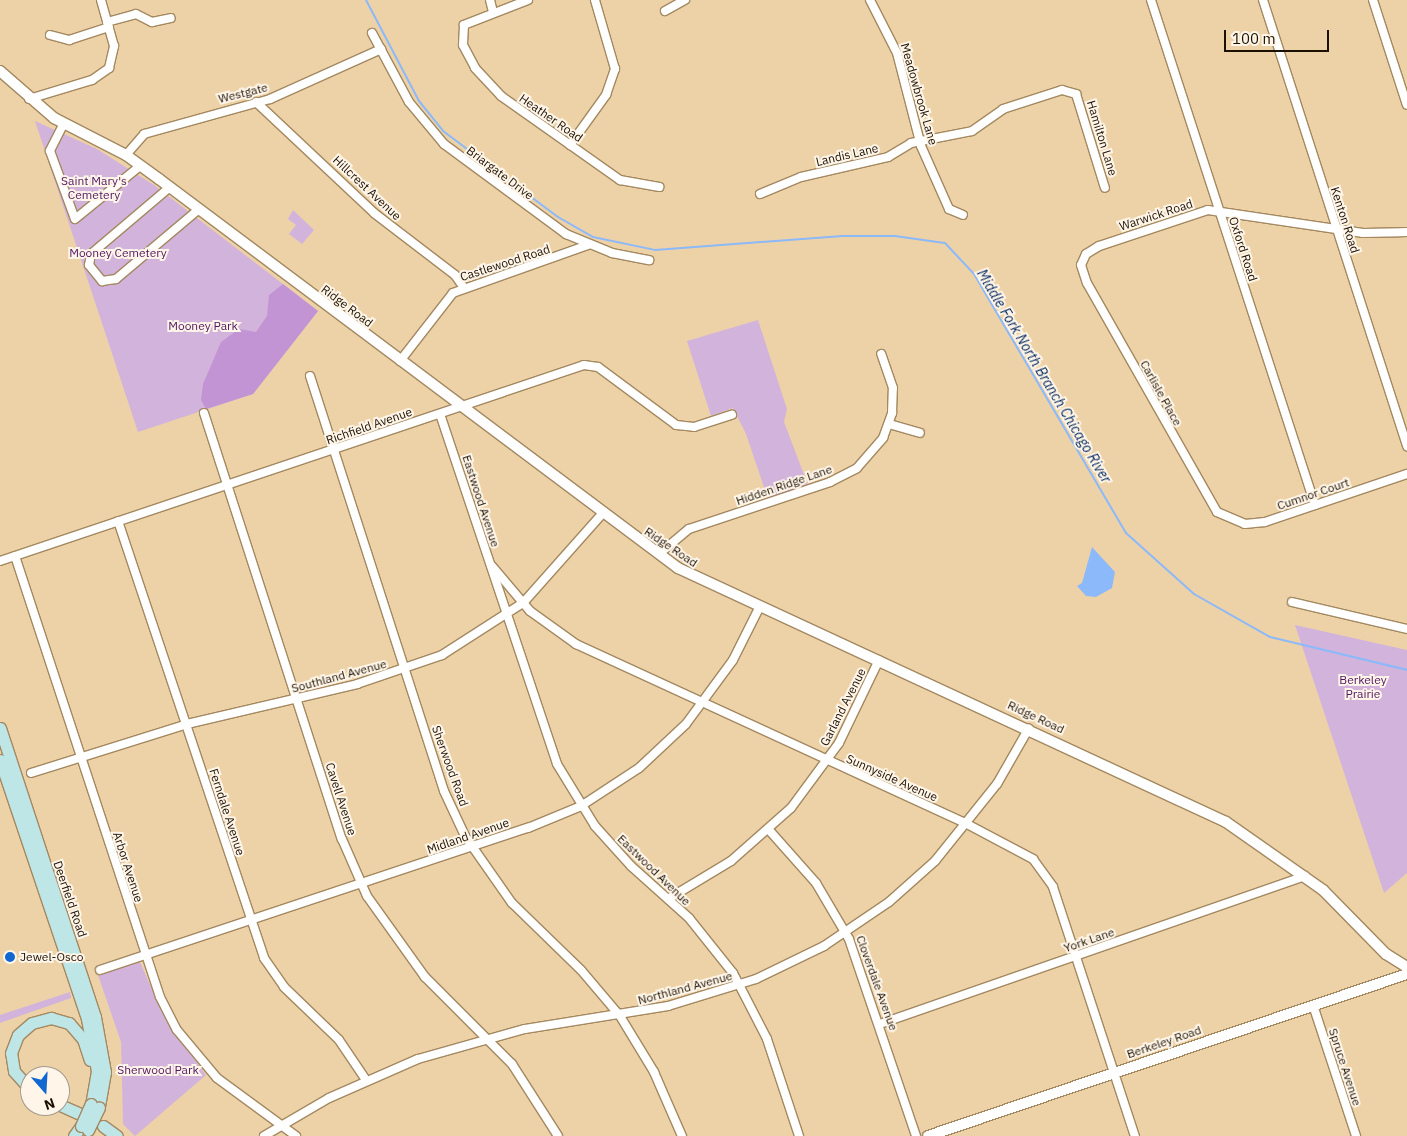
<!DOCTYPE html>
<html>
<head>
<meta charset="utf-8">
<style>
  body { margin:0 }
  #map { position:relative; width:1407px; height:1136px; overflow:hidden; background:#eed2a7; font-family:"IBM Plex Sans",sans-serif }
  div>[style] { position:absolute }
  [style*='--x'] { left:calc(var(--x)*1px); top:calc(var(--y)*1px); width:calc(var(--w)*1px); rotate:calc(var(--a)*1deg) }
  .green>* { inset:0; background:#d2b3dc }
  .forest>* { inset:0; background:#c394d4 }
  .water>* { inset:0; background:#8bb9f9 }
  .stream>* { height:2px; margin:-1px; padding:0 1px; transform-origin:1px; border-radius:1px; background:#8bb9f9 }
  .roads { filter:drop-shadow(1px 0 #a38860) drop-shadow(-1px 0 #a38860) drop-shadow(0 1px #a38860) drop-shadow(0 -1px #a38860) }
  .minor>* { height:8px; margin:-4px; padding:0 4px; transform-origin:4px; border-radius:4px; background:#fff }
  .tertiary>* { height:10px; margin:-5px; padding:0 5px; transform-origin:5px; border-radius:5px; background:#fff }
  .secondary>* { height:11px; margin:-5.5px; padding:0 5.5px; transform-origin:5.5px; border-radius:5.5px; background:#bee6e7 }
  .bridges { filter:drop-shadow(1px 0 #a38860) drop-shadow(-1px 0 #a38860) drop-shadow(0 1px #a38860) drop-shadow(0 -1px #a38860) }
  .secondary-bridge>* { height:11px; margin:-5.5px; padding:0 5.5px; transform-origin:5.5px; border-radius:5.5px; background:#bee6e7 }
  .dots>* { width:14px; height:14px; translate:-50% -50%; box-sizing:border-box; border:2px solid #fff6e9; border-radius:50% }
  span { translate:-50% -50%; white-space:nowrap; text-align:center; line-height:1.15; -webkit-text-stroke:4px #fff6e9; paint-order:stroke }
  .street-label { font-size:12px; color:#1b1103 }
  .park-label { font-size:12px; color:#4f1461 }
  .poi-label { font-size:12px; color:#1b1103 }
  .left { translate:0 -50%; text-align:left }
  .water-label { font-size:14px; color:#00275e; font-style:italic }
  .north { position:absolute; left:20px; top:1066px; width:50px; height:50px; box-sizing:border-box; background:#fff6e9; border:1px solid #a49a8d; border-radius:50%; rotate:161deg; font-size:14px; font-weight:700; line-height:20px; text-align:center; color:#1b1103 }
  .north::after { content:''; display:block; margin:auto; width:18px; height:22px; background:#1167d1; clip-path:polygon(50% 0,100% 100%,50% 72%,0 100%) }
  .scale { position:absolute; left:1224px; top:30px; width:105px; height:22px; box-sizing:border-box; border:2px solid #1b1103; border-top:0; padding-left:6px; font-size:15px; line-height:18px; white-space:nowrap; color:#1b1103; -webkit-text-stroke:4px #fff6e9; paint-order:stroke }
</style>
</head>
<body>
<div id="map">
  <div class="green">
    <i style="clip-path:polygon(35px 121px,97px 149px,154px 185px,318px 311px,253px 394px,138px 432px)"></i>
    <i style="clip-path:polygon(293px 210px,314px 230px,302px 244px,289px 234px,296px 225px,288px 219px)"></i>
    <i style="clip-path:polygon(758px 320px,787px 409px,784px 422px,808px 485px,768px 499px,746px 434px,733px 408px,711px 416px,687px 341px)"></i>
    <i style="clip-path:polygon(1295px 625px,1407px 650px,1407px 873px,1384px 893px)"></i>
    <i style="clip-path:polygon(140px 962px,166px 1021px,206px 1075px,135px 1136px,123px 1124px,121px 1042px,98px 975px)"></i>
    <i style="clip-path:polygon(70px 992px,71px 998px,0 1023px,0 1015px)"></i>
  </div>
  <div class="forest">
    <i style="clip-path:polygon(283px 284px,318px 311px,253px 394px,206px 409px,201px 400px,203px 384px,221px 342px,239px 329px,256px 332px,267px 316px,269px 295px)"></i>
  </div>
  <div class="water">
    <i style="clip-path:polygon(1092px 547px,1115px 572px,1112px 588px,1096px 597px,1086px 596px,1077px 586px,1082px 583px)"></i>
  </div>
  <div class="stream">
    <i style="--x:366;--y:0;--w:114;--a:62.3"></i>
    <i style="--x:419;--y:101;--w:38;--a:51"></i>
    <i style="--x:443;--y:131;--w:144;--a:36.8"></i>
    <i style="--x:558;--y:217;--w:40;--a:29.7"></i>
    <i style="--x:593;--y:237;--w:63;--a:11.8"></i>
    <i style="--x:655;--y:250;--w:188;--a:-4.3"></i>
    <i style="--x:842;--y:236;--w:53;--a:0"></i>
    <i style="--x:895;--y:236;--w:50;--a:8"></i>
    <i style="--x:945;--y:243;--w:42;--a:46.9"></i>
    <i style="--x:974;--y:274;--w:300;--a:59.6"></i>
    <i style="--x:1126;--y:533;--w:91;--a:41.9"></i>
    <i style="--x:1194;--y:594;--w:87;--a:29.5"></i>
    <i style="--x:1270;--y:637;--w:141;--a:13.5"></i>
  </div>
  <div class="roads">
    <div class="minor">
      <i style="--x:490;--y:0;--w:12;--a:76"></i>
      <i style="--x:528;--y:0;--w:69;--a:158.7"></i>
      <i style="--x:464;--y:25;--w:20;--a:93"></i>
      <i style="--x:463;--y:45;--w:26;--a:62"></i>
      <i style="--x:475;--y:68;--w:38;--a:47"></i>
      <i style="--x:501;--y:96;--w:146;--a:35.2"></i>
      <i style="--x:620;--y:180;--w:40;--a:10"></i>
      <i style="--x:870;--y:0;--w:59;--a:63"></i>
      <i style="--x:897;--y:53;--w:96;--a:75.5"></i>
      <i style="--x:921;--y:146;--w:69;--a:66"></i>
      <i style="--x:949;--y:209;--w:15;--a:23"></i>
      <i style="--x:1151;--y:0;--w:531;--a:72.01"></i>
      <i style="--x:1263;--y:0;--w:469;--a:72.1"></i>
      <i style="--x:1373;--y:0;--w:110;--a:72.1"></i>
      <i style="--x:665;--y:11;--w:23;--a:-29"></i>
      <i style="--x:107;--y:22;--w:30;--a:-15"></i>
      <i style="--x:136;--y:14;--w:18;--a:27"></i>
      <i style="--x:152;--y:22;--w:19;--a:-12"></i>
      <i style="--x:372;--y:33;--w:78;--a:61.8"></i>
      <i style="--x:409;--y:102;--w:55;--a:50.2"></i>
      <i style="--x:444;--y:144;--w:152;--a:36.4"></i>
      <i style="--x:566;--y:234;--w:50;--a:22.4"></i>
      <i style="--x:612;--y:253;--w:38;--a:11"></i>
      <i style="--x:50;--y:35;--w:20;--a:15"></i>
      <i style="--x:69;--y:40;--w:42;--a:-18"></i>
      <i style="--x:29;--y:99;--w:66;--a:-16.8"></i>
      <i style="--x:92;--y:80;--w:21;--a:-35"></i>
      <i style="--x:109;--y:68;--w:23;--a:-77"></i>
      <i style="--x:114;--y:46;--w:48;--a:-105.8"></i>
      <i style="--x:256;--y:102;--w:162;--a:43.2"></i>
      <i style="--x:374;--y:213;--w:102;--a:37.4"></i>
      <i style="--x:455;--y:275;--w:16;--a:55"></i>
      <i style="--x:63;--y:125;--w:29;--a:117"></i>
      <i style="--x:50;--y:151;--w:72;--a:69.8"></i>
      <i style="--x:75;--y:219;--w:84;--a:-39.2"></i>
      <i style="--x:570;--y:145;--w:62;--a:-54.2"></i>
      <i style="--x:606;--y:95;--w:28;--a:-71"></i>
      <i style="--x:615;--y:69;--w:72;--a:-106.2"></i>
      <i style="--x:126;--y:155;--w:28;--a:-49"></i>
      <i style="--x:144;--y:134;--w:131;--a:-15.5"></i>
      <i style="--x:270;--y:99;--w:122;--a:-24.2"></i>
      <i style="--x:170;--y:187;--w:104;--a:139.7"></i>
      <i style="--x:91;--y:254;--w:11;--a:100"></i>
      <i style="--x:89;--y:265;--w:21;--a:51"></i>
      <i style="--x:102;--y:281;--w:14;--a:-8"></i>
      <i style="--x:116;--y:279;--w:109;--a:-40.1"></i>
      <i style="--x:760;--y:194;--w:44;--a:-22.5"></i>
      <i style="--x:801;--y:177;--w:89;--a:-12.9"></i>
      <i style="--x:888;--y:157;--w:27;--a:-31"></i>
      <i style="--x:911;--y:143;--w:62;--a:-11.1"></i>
      <i style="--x:972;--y:131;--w:38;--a:-35"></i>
      <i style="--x:1003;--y:109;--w:62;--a:-17.9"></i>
      <i style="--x:1062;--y:90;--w:15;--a:16"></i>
      <i style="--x:1076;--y:94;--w:98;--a:72.9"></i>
      <i style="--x:1407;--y:232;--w:44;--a:178.7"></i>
      <i style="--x:1363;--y:233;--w:157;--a:-171.6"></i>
      <i style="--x:1208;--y:210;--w:115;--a:161.7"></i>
      <i style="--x:1099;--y:246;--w:15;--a:148"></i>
      <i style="--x:1086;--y:254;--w:12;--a:114"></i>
      <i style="--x:1081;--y:265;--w:19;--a:72"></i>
      <i style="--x:1087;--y:283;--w:263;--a:60.4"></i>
      <i style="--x:1217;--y:512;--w:30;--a:23"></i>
      <i style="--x:1245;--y:524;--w:20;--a:-6"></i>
      <i style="--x:1265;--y:522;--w:150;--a:-18.7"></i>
      <i style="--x:400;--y:361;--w:86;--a:-52.1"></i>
      <i style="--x:453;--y:293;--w:143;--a:-19.6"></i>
      <i style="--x:310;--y:376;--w:436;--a:72.1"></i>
      <i style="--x:444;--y:791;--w:50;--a:65"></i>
      <i style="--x:465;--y:836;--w:82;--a:55"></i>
      <i style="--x:512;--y:903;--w:96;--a:44.2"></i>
      <i style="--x:581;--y:970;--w:60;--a:49.7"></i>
      <i style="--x:620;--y:1016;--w:66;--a:58.7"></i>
      <i style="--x:654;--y:1072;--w:70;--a:66.4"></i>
      <i style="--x:204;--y:413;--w:448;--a:72.1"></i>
      <i style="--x:342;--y:839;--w:62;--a:66.3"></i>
      <i style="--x:367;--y:896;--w:100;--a:54.4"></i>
      <i style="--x:425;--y:977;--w:123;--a:45"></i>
      <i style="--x:512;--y:1064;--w:85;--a:57.4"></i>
      <i style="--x:440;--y:414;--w:369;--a:71.5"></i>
      <i style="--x:557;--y:764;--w:73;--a:58.5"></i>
      <i style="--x:595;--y:826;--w:54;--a:48"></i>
      <i style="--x:631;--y:866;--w:78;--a:41.9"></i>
      <i style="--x:689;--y:918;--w:70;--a:51.3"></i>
      <i style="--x:733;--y:973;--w:74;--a:62.7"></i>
      <i style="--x:767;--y:1039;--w:102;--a:71.7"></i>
      <i style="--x:889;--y:424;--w:32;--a:16"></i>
      <i style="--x:118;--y:521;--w:461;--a:71.5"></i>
      <i style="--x:264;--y:958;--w:35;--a:55"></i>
      <i style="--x:284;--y:987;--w:76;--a:43.9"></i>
      <i style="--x:339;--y:1040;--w:48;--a:56"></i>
      <i style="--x:659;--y:554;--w:39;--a:-40"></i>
      <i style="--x:689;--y:529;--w:149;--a:-18.4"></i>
      <i style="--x:830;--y:482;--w:30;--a:-27"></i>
      <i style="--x:857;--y:468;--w:40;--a:-49"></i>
      <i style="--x:883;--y:438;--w:27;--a:-70"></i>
      <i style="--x:892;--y:413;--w:25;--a:-88"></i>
      <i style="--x:893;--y:388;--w:36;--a:-109"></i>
      <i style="--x:15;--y:556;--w:464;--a:71.8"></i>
      <i style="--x:160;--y:997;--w:37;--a:63"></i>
      <i style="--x:177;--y:1030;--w:62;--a:50.2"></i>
      <i style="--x:217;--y:1078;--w:98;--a:36.3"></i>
      <i style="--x:0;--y:561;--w:616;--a:-18.55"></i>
      <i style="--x:584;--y:365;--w:14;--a:8"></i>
      <i style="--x:598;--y:367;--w:97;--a:36.6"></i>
      <i style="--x:676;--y:425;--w:18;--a:6"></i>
      <i style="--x:694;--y:427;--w:40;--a:-18"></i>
      <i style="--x:492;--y:566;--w:59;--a:49.8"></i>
      <i style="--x:530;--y:611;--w:57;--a:35.7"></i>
      <i style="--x:576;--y:644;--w:430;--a:24.7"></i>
      <i style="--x:967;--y:824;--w:75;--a:27.9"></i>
      <i style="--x:1033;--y:859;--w:34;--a:54"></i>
      <i style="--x:1053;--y:887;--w:262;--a:71.8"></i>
      <i style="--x:1292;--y:602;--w:118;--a:13.2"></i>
      <i style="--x:31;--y:773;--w:164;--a:-17.4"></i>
      <i style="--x:187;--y:724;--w:175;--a:-13.2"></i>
      <i style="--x:357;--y:684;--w:90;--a:-18.8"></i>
      <i style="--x:442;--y:655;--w:96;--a:-32.7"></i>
      <i style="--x:523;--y:603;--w:120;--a:-48.4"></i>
      <i style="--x:769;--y:830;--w:71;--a:48.4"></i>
      <i style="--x:816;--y:883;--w:65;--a:59.5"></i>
      <i style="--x:849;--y:939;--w:208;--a:71.2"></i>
      <i style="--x:668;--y:899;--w:74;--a:-31.1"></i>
      <i style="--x:731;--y:861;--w:80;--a:-41.5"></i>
      <i style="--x:791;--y:808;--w:81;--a:-53.6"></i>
      <i style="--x:839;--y:743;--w:92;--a:-64.3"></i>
      <i style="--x:100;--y:970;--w:451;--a:-18.4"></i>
      <i style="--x:528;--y:828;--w:57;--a:-22.5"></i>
      <i style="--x:581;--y:806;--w:69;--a:-33.2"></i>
      <i style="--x:639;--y:768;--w:64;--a:-43.1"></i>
      <i style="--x:686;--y:724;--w:79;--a:-53.7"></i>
      <i style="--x:733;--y:660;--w:60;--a:-63.4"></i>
      <i style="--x:1313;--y:1005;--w:138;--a:71.8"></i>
      <i style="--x:880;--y:1024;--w:450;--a:-19.2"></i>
      <i style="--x:264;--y:1136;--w:75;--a:-30.3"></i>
      <i style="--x:329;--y:1098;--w:97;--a:-23.7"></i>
      <i style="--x:418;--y:1059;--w:111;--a:-15.7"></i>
      <i style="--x:525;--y:1029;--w:145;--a:-9.1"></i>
      <i style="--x:668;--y:1006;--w:92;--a:-17.1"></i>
      <i style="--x:756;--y:979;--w:76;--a:-25.9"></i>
      <i style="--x:824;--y:946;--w:78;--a:-34.1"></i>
      <i style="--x:889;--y:902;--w:62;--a:-41.7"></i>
      <i style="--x:935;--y:861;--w:99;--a:-51.2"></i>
      <i style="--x:997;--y:784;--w:64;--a:-60.3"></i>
    </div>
    <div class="tertiary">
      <i style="--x:0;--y:71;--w:72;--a:41"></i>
      <i style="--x:54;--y:118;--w:81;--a:27.2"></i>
      <i style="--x:126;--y:155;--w:41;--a:36"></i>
      <i style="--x:159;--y:179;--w:649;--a:36.85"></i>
      <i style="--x:678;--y:568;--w:604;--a:24.87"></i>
      <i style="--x:1226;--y:822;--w:118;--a:35"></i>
      <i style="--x:1323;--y:890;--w:90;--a:45.5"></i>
      <i style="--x:1386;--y:954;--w:25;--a:32"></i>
      <i style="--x:928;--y:1136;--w:506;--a:-18.69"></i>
    </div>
    <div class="secondary">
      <i style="--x:0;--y:728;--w:304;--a:71.8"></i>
      <i style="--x:95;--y:1017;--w:56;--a:79.7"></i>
      <i style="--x:105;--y:1072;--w:36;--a:100"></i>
      <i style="--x:0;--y:760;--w:273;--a:71.4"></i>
      <i style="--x:87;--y:1019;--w:53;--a:79.1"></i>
      <i style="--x:97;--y:1071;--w:34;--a:100"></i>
      <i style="--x:30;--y:1089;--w:24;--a:-132"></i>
      <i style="--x:14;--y:1071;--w:18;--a:-99"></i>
      <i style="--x:11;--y:1053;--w:19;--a:-69"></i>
      <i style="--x:18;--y:1035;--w:18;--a:-41"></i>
      <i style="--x:32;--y:1023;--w:20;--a:-15"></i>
      <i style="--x:51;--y:1018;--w:19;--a:16"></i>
      <i style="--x:69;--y:1023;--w:21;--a:49"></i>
      <i style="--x:83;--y:1039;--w:22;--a:72"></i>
      <i style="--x:60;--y:1105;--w:20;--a:24"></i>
      <i style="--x:103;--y:1126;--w:17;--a:36"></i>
      <i style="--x:74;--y:1136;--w:12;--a:-55"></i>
    </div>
  </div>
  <div class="bridges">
    <div class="secondary-bridge">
      <i style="--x:81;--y:1126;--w:24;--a:-66"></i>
      <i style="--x:88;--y:1130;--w:25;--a:-64"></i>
    </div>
  </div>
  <div class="dots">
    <i style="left:10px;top:957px;background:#1167d1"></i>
  </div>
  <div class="street-label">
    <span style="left:243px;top:93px;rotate:-14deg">Westgate</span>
    <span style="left:919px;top:94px;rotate:74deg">Meadowbrook Lane</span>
    <span style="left:551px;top:118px;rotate:35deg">Heather Road</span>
    <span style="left:1102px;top:138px;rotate:73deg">Hamilton Lane</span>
    <span style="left:847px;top:155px;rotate:-13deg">Landis Lane</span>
    <span style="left:500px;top:173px;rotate:37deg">Briargate Drive</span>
    <span style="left:367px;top:188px;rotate:43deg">Hillcrest Avenue</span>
    <span style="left:1156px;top:215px;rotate:-18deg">Warwick Road</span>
    <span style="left:1345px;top:220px;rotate:72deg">Kenton Road</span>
    <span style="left:1243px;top:249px;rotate:72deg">Oxford Road</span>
    <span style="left:505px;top:263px;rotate:-18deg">Castlewood Road</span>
    <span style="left:347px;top:306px;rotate:37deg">Ridge Road</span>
    <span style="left:1161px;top:393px;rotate:61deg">Carlisle Place</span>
    <span style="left:369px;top:426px;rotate:-19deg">Richfield Avenue</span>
    <span style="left:784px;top:485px;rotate:-19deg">Hidden Ridge Lane</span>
    <span style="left:1313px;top:494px;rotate:-19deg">Cumnor Court</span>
    <span style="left:481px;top:501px;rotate:72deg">Eastwood Avenue</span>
    <span style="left:671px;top:547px;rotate:34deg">Ridge Road</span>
    <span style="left:339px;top:676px;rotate:-15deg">Southland Avenue</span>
    <span style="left:843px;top:707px;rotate:-63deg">Garland Avenue</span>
    <span style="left:1036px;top:717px;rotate:25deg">Ridge Road</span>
    <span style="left:450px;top:766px;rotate:70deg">Sherwood Road</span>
    <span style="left:892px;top:778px;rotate:24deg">Sunnyside Avenue</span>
    <span style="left:341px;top:799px;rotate:72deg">Cavell Avenue</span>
    <span style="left:227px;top:812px;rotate:72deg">Ferndale Avenue</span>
    <span style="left:468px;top:836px;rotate:-19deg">Midland Avenue</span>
    <span style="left:128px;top:867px;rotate:72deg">Arbor Avenue</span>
    <span style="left:654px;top:870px;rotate:44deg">Eastwood Avenue</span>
    <span style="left:70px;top:899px;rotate:71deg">Deerfield Road</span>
    <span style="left:1089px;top:940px;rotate:-19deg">York Lane</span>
    <span style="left:877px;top:983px;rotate:70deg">Cloverdale Avenue</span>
    <span style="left:685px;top:988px;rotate:-15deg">Northland Avenue</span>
    <span style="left:1164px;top:1042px;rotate:-19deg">Berkeley Road</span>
    <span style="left:1345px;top:1067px;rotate:72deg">Spruce Avenue</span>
  </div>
  <div class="park-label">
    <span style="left:94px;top:188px">Saint Mary's<br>Cemetery</span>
    <span style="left:118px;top:253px">Mooney Cemetery</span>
    <span style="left:203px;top:326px">Mooney Park</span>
    <span style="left:1363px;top:687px">Berkeley<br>Prairie</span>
    <span style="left:158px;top:1070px">Sherwood Park</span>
  </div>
  <div class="poi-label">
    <span class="left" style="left:20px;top:957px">Jewel-Osco</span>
  </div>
  <div class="water-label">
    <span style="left:1044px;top:376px;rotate:59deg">Middle Fork North Branch Chicago River</span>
  </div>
  <div class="north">N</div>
  <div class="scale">100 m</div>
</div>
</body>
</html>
